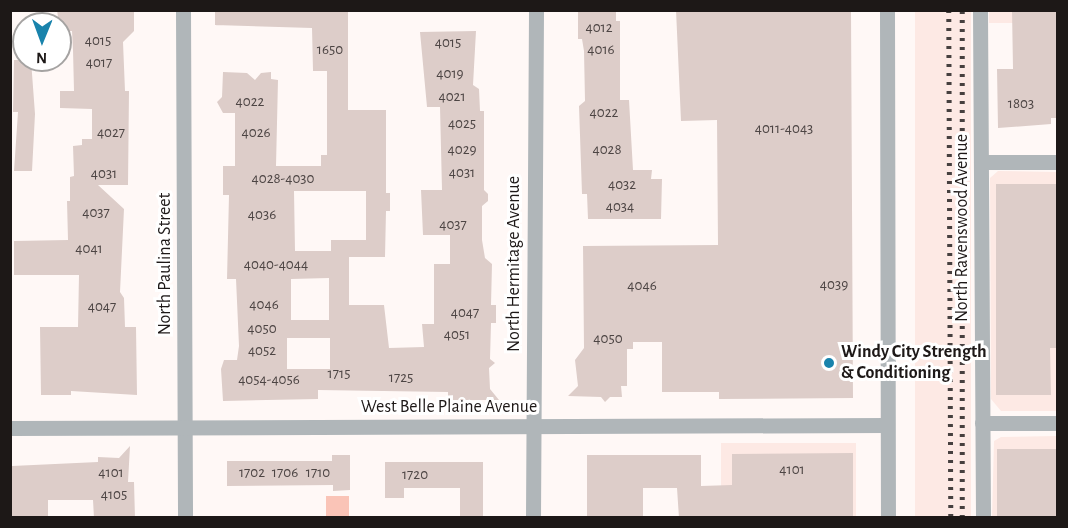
<!DOCTYPE html>
<html>
<head>
<meta charset="utf-8">
<style>
  body { margin:0 }
  #map { position:relative; width:1068px; height:528px; overflow:hidden; background:#fff8f6; font-family:"Alegreya Sans",sans-serif }
  div>[style] { position:absolute }
  [style*='--x'] { left:calc(var(--x)*1px); top:calc(var(--y)*1px); width:calc(var(--w)*1px); rotate:calc(var(--a)*1deg) }
  .built>* { inset:0; background:#fde9e4; transform-origin:0 0 }
  .green>* { inset:0; background:#fac4b7; transform-origin:0 0 }
  .building>* { inset:0; background:#ddcdc9; transform-origin:0 0 }
  .minor>* { height:15px; margin:-7.5px; padding:0 7.5px; transform-origin:7.5px; border-radius:7.5px; background:#b0b6b9 }
  .rail>* { height:4.5px; margin-top:-2.25px; transform-origin:0; background:repeating-linear-gradient(90deg,#46403f 0 3px,transparent 0 9px) }
  .dots>* { width:16px; height:16px; translate:-50% -50%; box-sizing:border-box; border:3px solid #fff; border-radius:50% }
  span { translate:-50% -50%; white-space:nowrap; text-align:center; line-height:1.15; -webkit-text-stroke:6px #fff; paint-order:stroke }
  .number-label { font-size:15px; color:#4d4544 }
  .number-label span { -webkit-text-stroke-width:0 }
  .street-label { font-size:18px; color:#1d1817 }
  .poi-label { font-size:18px; color:#1d1817; font-weight:700 }
  .left { translate:0 -50%; text-align:left }
  .frame { position:absolute; inset:0; border:12px solid #1d1817; pointer-events:none }
  .north { position:absolute; left:12px; top:12px; width:60px; height:60px; box-sizing:border-box; background:#fff; border:2px solid #a5a3a2; border-radius:50%; rotate:181deg; font-size:16px; font-weight:700; line-height:24px; text-align:center; color:#1d1817 }
  .north::after { content:''; display:block; margin:auto; width:21px; height:27px; background:#1983ac; clip-path:polygon(50% 0,100% 100%,50% 72%,0 100%) }
</style>
</head>
<body>
<div id="map">
  <div class="built">
    <i style="left:915px;top:11px;width:56px;height:506px"></i>
    <i style="left:989px;top:11px;width:68px;height:12px"></i>
    <i style="clip-path:polygon(998px 171px,1057px 172px,1057px 411px,1001px 411px,991px 399px,990px 178px)"></i>
    <i style="clip-path:polygon(1057px 436px,1057px 517px,992px 518px,994px 441px,1001px 437px)"></i>
    <i style="left:721px;top:443px;width:135px;height:74px"></i>
  </div>
  <div class="green">
    <i style="left:349px;top:496px;width:21px;height:23px;rotate:90deg"></i>
  </div>
  <div class="building">
    <i style="clip-path:polygon(57px 10px,134px 10px,134px 31px,123px 42px,125px 91px,129px 91px,128px 185px,98px 185px,124px 209px,120px 292px,124px 298px,125px 327px,136px 327px,137px 395px,71px 391px,71px 395px,41px 395px,40px 327px,78px 327px,79px 275px,14px 275px,14px 241px,68px 240px,67px 201px,70px 201px,70px 177px,74px 176px,73px 146px,82px 145px,82px 139px,92px 139px,92px 109px,60px 108px,60px 91px,74px 91px,73px 50px,72px 31px,60px 31px)"></i>
    <i style="clip-path:polygon(evenodd,215px 10px,348px 10px,348px 110px,386px 110px,386px 193px,390px 193px,390px 211px,386px 211px,385px 257px,349px 257px,349px 305px,384px 305px,389px 348px,424px 347px,422px 324px,434px 324px,434px 264px,450px 264px,450px 235px,423px 235px,421px 190px,442px 190px,440px 107px,427px 107px,420px 32px,476px 31px,473px 85px,479px 89px,480px 111px,484px 111px,484px 190px,488px 194px,488px 201px,482px 206px,482px 240px,485px 258px,492px 264px,491px 305px,496px 305px,496px 323px,491px 323px,490px 359px,495px 363px,489px 368px,490px 389px,499px 400px,448px 400px,448px 392px,318px 390px,318px 399px,223px 401px,221px 369px,224px 360px,237px 360px,239px 346px,236px 279px,227px 279px,229px 195px,223px 195px,223px 166px,235px 166px,235px 113px,223px 113px,217px 102px,222px 97px,223px 72px,247px 73px,255px 80px,261px 73px,271px 72px,271px 79px,278px 80px,276px 166px,321px 166px,321px 155px,327px 155px,327px 71px,313px 71px,312px 28px,215px 25px,215px 10px,294px 191px,366px 191px,366px 240px,331px 240px,331px 251px,295px 251px,294px 191px,215px 10px,329px 278px,329px 320px,291px 320px,291px 279px,329px 278px,215px 10px,287px 338px,330px 338px,330px 369px,287px 369px,287px 338px)"></i>
    <i style="clip-path:polygon(578px 10px,616px 10px,616px 21px,620px 21px,620px 100px,629px 100px,633px 170px,652px 170px,651px 179px,662px 179px,661px 219px,588px 219px,587px 194px,582px 194px,579px 106px,585px 101px,584px 51px,582px 39px,578px 39px)"></i>
    <i style="clip-path:polygon(676px 10px,851px 10px,853px 398px,719px 399px,719px 392px,662px 392px,662px 342px,633px 342px,633px 349px,627px 349px,627px 386px,621px 386px,622px 397px,610px 397px,605px 402px,601px 397px,568px 396px,578px 386px,575px 360px,584px 348px,583px 246px,718px 245px,717px 120px,681px 121px)"></i>
    <i style="clip-path:polygon(1012px 10px,1058px 10px,1058px 118px,1051px 118px,1051px 124px,998px 128px,997px 69px,1013px 69px)"></i>
    <i style="clip-path:polygon(14px 60px,31px 60px,35px 114px,32px 171px,14px 171px,18px 112px,13px 112px)"></i>
    <i style="clip-path:polygon(996px 184px,1058px 184px,1058px 348px,1050px 348px,1051px 395px,996px 395px)"></i>
    <i style="clip-path:polygon(130px 446px,128px 482px,134px 482px,135px 518px,94px 518px,93px 500px,48px 500px,48px 518px,12px 518px,12px 466px,98px 462px,98px 457px,119px 458px)"></i>
    <i style="left:997px;top:449px;width:61px;height:69px"></i>
    <i style="clip-path:polygon(853px 453px,853px 518px,679px 518px,677px 488px,643px 488px,643px 518px,587px 518px,587px 455px,701px 455px,701px 486px,732px 485px,732px 454px)"></i>
    <i style="clip-path:polygon(332px 455px,350px 455px,350px 490px,333px 491px,333px 485px,227px 486px,227px 461px,332px 461px)"></i>
    <i style="clip-path:polygon(385px 462px,483px 462px,483px 518px,460px 518px,460px 488px,404px 488px,404px 498px,385px 498px)"></i>
  </div>
  <div class="minor">
    <i style="--x:183;--y:10;--w:508;--a:89.77"></i>
    <i style="--x:887;--y:10;--w:508;--a:89.89"></i>
    <i style="--x:980;--y:10;--w:508;--a:89.66"></i>
    <i style="--x:981;--y:162;--w:77;--a:0"></i>
    <i style="--x:982;--y:423;--w:76;--a:0"></i>
    <i style="--x:10;--y:428;--w:877;--a:-0.2"></i>
    <i style="--x:533;--y:518;--w:508;--a:-89.66"></i>
  </div>
  <div class="rail">
    <i style="--x:949;--y:10;--w:508;--a:89.77"></i>
    <i style="--x:962;--y:518;--w:508;--a:-90"></i>
  </div>
  <div class="dots">
    <i style="left:829px;top:363px;background:#1983ac"></i>
  </div>
  <div class="number-label">
    <span style="left:599px;top:28px">4012</span>
    <span style="left:98px;top:41px">4015</span>
    <span style="left:448px;top:43px">4015</span>
    <span style="left:330px;top:50px">1650</span>
    <span style="left:601px;top:50px">4016</span>
    <span style="left:99px;top:63px">4017</span>
    <span style="left:450px;top:74px">4019</span>
    <span style="left:452px;top:97px">4021</span>
    <span style="left:250px;top:102px">4022</span>
    <span style="left:1021px;top:104px">1803</span>
    <span style="left:604px;top:113px">4022</span>
    <span style="left:462px;top:124px">4025</span>
    <span style="left:784px;top:129px">4011-4043</span>
    <span style="left:111px;top:133px">4027</span>
    <span style="left:256px;top:133px">4026</span>
    <span style="left:462px;top:150px">4029</span>
    <span style="left:607px;top:150px">4028</span>
    <span style="left:462px;top:173px">4031</span>
    <span style="left:104px;top:174px">4031</span>
    <span style="left:283px;top:179px">4028-4030</span>
    <span style="left:622px;top:185px">4032</span>
    <span style="left:620px;top:207px">4034</span>
    <span style="left:96px;top:213px">4037</span>
    <span style="left:262px;top:215px">4036</span>
    <span style="left:453px;top:225px">4037</span>
    <span style="left:89px;top:249px">4041</span>
    <span style="left:276px;top:265px">4040-4044</span>
    <span style="left:834px;top:285px">4039</span>
    <span style="left:642px;top:286px">4046</span>
    <span style="left:264px;top:305px">4046</span>
    <span style="left:102px;top:307px">4047</span>
    <span style="left:465px;top:313px">4047</span>
    <span style="left:262px;top:329px">4050</span>
    <span style="left:457px;top:335px">4051</span>
    <span style="left:608px;top:339px">4050</span>
    <span style="left:262px;top:351px">4052</span>
    <span style="left:339px;top:374px">1715</span>
    <span style="left:401px;top:378px">1725</span>
    <span style="left:269px;top:380px">4054-4056</span>
    <span style="left:792px;top:470px">4101</span>
    <span style="left:111px;top:473px">4101</span>
    <span style="left:252px;top:473px">1702</span>
    <span style="left:285px;top:473px">1706</span>
    <span style="left:318px;top:473px">1710</span>
    <span style="left:415px;top:475px">1720</span>
    <span style="left:114px;top:495px">4105</span>
  </div>
  <div class="street-label">
    <span style="left:962px;top:228px;rotate:-90deg">North Ravenswood Avenue</span>
    <span style="left:165px;top:264px;rotate:-90deg">North Paulina Street</span>
    <span style="left:514px;top:264px;rotate:-90deg">North Hermitage Avenue</span>
    <span style="left:449px;top:407px">West Belle Plaine Avenue</span>
  </div>
  <div class="poi-label">
    <span class="left" style="left:841px;top:363px">Windy City Strength<br>&amp; Conditioning</span>
  </div>
  <div class="frame"></div>
  <div class="north">N</div>
</div>
</body>
</html>
